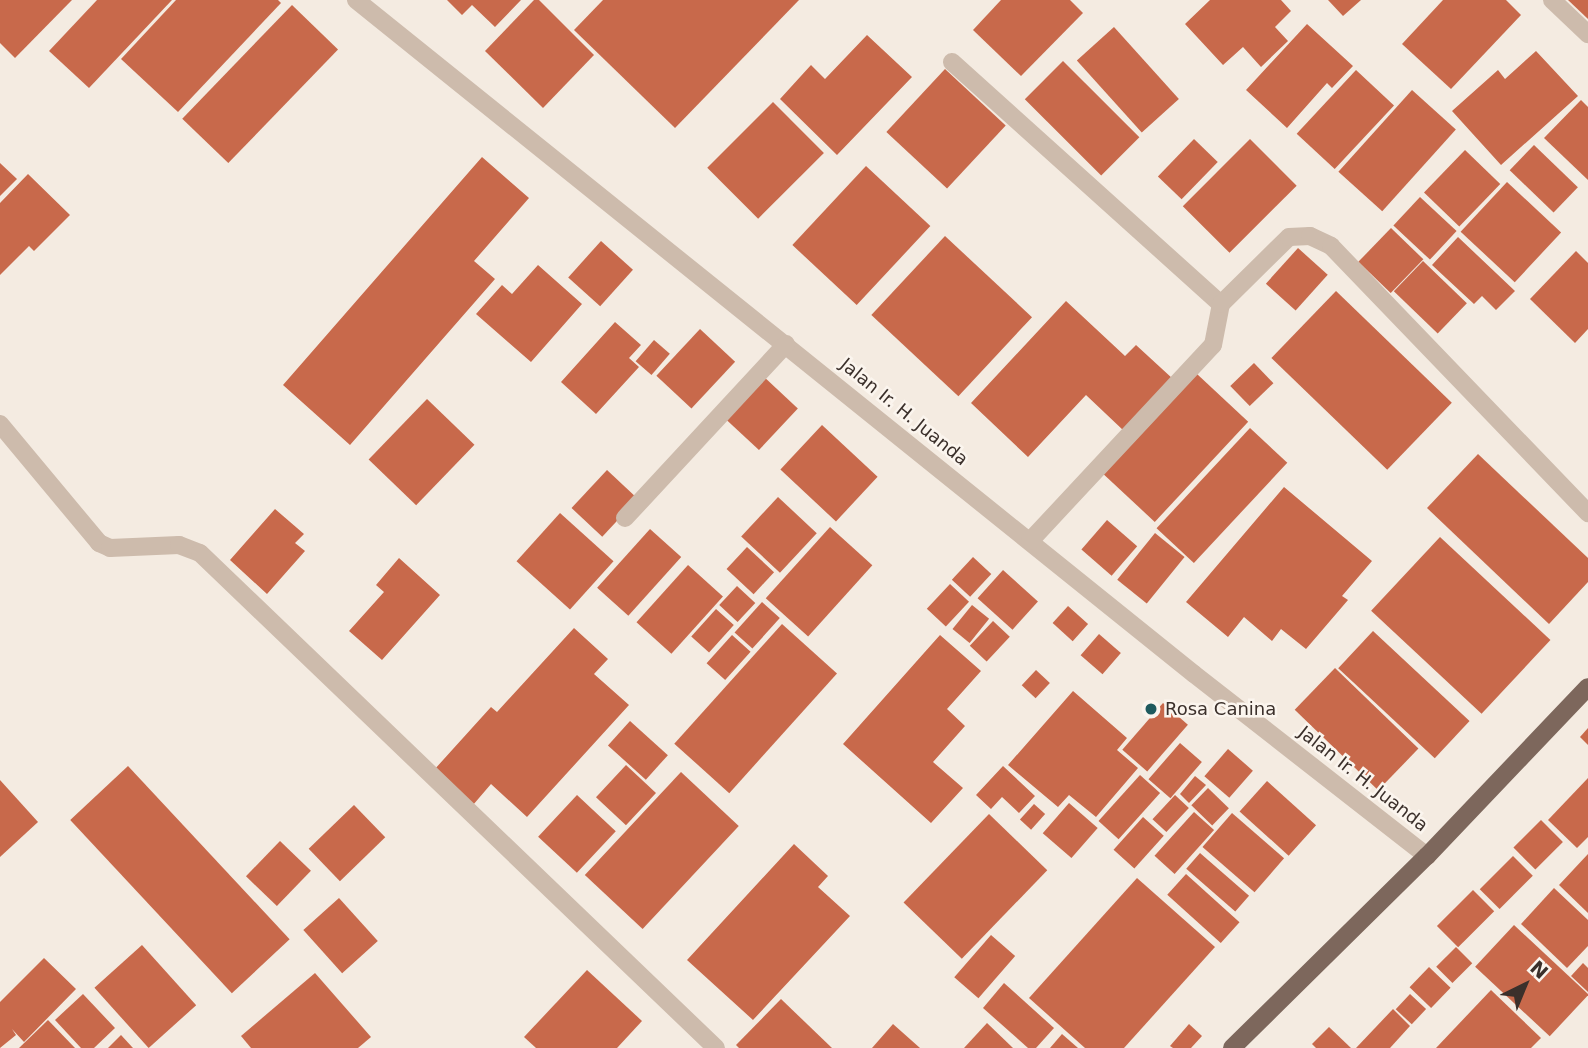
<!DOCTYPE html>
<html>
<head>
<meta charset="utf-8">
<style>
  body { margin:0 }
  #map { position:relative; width:1588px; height:1048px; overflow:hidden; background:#f4ebe1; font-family:"DejaVu Sans",sans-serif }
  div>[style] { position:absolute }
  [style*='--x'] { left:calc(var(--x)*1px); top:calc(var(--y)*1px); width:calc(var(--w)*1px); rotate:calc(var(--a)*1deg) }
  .building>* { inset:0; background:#c8694b; transform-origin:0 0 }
  .minor>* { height:18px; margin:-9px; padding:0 9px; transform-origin:9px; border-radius:9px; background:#cdbbac }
  .major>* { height:18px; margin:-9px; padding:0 9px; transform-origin:9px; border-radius:9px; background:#7d675c }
  .dots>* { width:19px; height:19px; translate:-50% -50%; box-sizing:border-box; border:4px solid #fbf5ee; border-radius:50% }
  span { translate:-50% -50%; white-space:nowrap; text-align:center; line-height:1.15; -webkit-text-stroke:5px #fbf5ee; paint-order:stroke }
  .street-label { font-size:18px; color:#3b302b }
  .poi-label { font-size:18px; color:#3b302b }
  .left { translate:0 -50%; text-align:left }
  .north { position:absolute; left:1490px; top:950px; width:70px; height:70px; -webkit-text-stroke:5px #fbf5ee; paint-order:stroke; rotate:43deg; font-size:19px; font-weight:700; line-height:28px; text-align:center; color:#3b302b }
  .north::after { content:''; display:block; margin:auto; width:24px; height:32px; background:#3b302b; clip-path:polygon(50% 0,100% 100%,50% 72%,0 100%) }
</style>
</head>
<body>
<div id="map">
  <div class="building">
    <i style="clip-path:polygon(0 0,72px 0,15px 58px,0 43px)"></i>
    <i style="clip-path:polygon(97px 0,172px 0,89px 88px,49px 51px)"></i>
    <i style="clip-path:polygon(176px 0,278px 0,281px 3px,178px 112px,121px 59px)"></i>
    <i style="clip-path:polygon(447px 0,521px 0,495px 27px,472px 5px,462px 15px)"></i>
    <i style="clip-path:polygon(534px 0,539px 0,594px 55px,543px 108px,485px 51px)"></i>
    <i style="clip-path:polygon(603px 0,799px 0,675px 128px,574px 30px)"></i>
    <i style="clip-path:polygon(1001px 0,1070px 0,1083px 13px,1021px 76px,973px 30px)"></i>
    <i style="clip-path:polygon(1210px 0,1281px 0,1291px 11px,1275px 27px,1288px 41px,1261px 67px,1243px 47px,1223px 65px,1185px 24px)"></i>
    <i style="clip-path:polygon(1328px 0,1361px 0,1343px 16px)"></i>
    <i style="clip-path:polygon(1443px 0,1506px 0,1521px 15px,1451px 89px,1402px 44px)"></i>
    <i style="clip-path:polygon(1568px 0,1588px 0,1588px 19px)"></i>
    <i style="left:292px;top:5px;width:64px;height:158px;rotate:44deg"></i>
    <i style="clip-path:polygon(1307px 24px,1353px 66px,1332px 88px,1327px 83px,1287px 128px,1246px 90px)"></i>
    <i style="left:1114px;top:27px;width:97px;height:50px;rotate:48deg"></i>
    <i style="clip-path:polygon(867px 35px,912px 77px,837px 155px,780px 99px,811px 65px,825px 79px)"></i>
    <i style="clip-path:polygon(1536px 51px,1578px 96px,1501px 165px,1452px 111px,1498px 70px,1505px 79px)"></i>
    <i style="left:1063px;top:61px;width:108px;height:54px;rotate:45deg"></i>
    <i style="left:945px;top:69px;width:83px;height:86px;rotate:43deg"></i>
    <i style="left:1356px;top:70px;width:52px;height:87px;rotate:43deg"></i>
    <i style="left:1412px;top:90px;width:59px;height:110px;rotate:42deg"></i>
    <i style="clip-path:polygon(1581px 100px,1588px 107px,1588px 180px,1544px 138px)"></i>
    <i style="left:773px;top:102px;width:72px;height:93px;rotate:45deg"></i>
    <i style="left:1194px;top:139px;width:33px;height:52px;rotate:44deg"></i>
    <i style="left:1250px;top:139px;width:66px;height:95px;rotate:45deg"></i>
    <i style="left:1534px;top:145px;width:61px;height:35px;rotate:44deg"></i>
    <i style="left:1465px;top:150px;width:49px;height:59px;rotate:44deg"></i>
    <i style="clip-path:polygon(482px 157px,529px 198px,474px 261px,495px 279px,350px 445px,283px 385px)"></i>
    <i style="clip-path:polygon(0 163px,17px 179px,0 196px)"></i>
    <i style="left:866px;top:166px;width:88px;height:108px;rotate:43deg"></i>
    <i style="clip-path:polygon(28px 174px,70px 215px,34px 251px,29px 246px,0 275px,0 203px)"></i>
    <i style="left:1507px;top:182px;width:74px;height:68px;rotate:43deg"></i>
    <i style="left:1420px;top:197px;width:50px;height:39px;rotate:43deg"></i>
    <i style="left:1391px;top:228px;width:45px;height:47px;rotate:44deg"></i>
    <i style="left:945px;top:236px;width:119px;height:108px;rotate:43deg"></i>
    <i style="clip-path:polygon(1458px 237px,1515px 291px,1496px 310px,1482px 296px,1474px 304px,1432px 265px)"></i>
    <i style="left:601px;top:241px;width:43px;height:49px;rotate:42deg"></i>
    <i style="left:1298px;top:248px;width:40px;height:48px;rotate:42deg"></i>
    <i style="clip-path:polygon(1576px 251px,1588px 263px,1588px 329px,1575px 343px,1530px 299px)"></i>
    <i style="left:1423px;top:261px;width:61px;height:42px;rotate:44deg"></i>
    <i style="clip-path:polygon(538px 265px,582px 304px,531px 362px,476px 314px,502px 285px,512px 294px)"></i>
    <i style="left:1336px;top:291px;width:161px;height:93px;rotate:44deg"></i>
    <i style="clip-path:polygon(1066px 301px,1125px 356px,1136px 345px,1173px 379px,1124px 431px,1086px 395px,1028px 457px,971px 403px)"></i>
    <i style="clip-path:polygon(615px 322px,641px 345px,629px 358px,639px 367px,596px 414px,561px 382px)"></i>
    <i style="left:700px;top:329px;width:48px;height:64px;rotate:43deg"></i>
    <i style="left:654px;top:340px;width:21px;height:28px;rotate:41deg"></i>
    <i style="left:1254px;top:363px;width:28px;height:33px;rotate:46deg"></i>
    <i style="left:1197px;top:374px;width:70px;height:137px;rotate:43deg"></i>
    <i style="left:762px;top:375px;width:49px;height:57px;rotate:43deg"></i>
    <i style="left:427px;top:399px;width:66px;height:84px;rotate:44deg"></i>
    <i style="left:822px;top:425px;width:76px;height:61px;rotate:43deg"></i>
    <i style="left:1250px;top:428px;width:51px;height:137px;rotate:43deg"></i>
    <i style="clip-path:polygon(1478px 454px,1588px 558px,1588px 582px,1549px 624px,1427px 508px)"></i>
    <i style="left:607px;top:470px;width:42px;height:52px;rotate:43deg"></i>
    <i style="clip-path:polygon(1284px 487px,1372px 561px,1342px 596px,1348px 600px,1306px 649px,1281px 629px,1272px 641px,1244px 617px,1228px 637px,1186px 602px)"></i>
    <i style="left:778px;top:497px;width:53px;height:54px;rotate:43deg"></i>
    <i style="clip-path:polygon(275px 509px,304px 534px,295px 543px,305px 551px,267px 594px,230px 560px)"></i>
    <i style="left:560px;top:513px;width:72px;height:65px;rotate:42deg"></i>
    <i style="left:1107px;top:520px;width:40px;height:39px;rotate:41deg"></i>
    <i style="left:830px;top:527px;width:57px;height:96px;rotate:42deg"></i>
    <i style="left:650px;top:529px;width:42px;height:79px;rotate:42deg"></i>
    <i style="left:1155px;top:533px;width:38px;height:60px;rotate:39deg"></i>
    <i style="left:1440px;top:537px;width:151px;height:101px;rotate:43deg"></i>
    <i style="left:747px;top:547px;width:37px;height:30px;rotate:43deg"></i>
    <i style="left:973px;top:557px;width:25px;height:31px;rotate:43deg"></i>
    <i style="clip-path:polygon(399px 558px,440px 595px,382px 660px,349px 631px,384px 592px,376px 585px)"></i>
    <i style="left:688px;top:565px;width:47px;height:77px;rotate:42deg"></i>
    <i style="left:1003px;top:570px;width:47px;height:38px;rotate:42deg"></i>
    <i style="left:950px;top:584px;width:26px;height:34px;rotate:43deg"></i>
    <i style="left:737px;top:586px;width:25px;height:26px;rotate:43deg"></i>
    <i style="left:762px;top:602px;width:24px;height:41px;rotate:42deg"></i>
    <i style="left:972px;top:605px;width:22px;height:31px;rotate:39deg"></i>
    <i style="left:1068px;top:606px;width:27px;height:23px;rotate:42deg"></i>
    <i style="left:716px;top:609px;width:24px;height:37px;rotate:42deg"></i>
    <i style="left:993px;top:621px;width:23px;height:34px;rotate:43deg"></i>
    <i style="left:782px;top:624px;width:74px;height:161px;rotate:42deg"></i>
    <i style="clip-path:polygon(574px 628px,608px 659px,594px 674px,629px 705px,527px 817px,491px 784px,473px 805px,434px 770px,491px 707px,497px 712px)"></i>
    <i style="left:1373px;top:631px;width:132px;height:51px;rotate:43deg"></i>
    <i style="left:1099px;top:634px;width:29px;height:28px;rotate:41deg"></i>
    <i style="left:732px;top:635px;width:25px;height:38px;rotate:42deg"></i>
    <i style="clip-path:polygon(940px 635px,981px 671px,947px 709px,965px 726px,933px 762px,963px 788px,931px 823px,843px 744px)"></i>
    <i style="left:1335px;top:668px;width:116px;height:58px;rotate:44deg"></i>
    <i style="left:1036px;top:670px;width:19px;height:21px;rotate:43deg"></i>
    <i style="clip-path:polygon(1073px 691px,1127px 738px,1117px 750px,1138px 768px,1096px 817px,1069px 795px,1058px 807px,1008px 765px)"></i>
    <i style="left:1163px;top:703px;width:33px;height:62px;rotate:41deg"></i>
    <i style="left:630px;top:721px;width:51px;height:33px;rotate:42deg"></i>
    <i style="clip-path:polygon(1588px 728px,1588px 745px,1580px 737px)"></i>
    <i style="left:1180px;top:743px;width:29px;height:48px;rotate:41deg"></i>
    <i style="left:1228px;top:749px;width:33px;height:36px;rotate:41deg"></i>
    <i style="left:626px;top:765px;width:41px;height:44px;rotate:43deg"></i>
    <i style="left:128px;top:766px;width:237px;height:79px;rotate:47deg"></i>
    <i style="clip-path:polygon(1003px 766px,1035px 796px,1019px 813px,1002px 797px,991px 809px,976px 795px)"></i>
    <i style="left:681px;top:772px;width:79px;height:141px;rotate:43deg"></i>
    <i style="left:1140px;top:775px;width:27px;height:62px;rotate:42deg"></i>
    <i style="clip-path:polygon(1195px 776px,1206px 785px,1189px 803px,1180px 794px)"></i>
    <i style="clip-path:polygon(1588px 778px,1588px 837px,1577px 848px,1548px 820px)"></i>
    <i style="clip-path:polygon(0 780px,38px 822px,0 857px)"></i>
    <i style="left:1267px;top:781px;width:66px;height:41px;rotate:42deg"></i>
    <i style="left:1208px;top:788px;width:29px;height:24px;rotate:44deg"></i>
    <i style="left:577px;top:795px;width:53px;height:57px;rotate:43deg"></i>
    <i style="left:1175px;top:795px;width:19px;height:33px;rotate:43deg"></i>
    <i style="left:1069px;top:803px;width:38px;height:40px;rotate:41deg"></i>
    <i style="left:1034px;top:804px;width:15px;height:21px;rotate:42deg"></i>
    <i style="left:354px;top:805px;width:45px;height:63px;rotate:46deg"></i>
    <i style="left:1194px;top:812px;width:27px;height:59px;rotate:42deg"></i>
    <i style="left:1232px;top:813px;width:69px;height:45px;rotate:41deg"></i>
    <i style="left:989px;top:814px;width:81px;height:123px;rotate:44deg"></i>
    <i style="left:1143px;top:817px;width:28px;height:44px;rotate:42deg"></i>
    <i style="left:1541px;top:820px;width:31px;height:39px;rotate:45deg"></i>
    <i style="left:280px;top:841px;width:43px;height:49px;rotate:44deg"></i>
    <i style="clip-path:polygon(794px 844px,828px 876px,818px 887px,850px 916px,753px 1020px,687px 960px)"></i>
    <i style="left:1200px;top:853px;width:65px;height:21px;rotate:41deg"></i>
    <i style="clip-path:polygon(1588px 854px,1588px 913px,1559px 885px)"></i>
    <i style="left:1513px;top:856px;width:28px;height:47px;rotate:45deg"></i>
    <i style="left:1186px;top:874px;width:72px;height:28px;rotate:42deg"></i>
    <i style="clip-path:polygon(1137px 878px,1215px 947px,1124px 1048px,1085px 1048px,1029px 998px)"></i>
    <i style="clip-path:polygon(1554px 888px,1588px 920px,1588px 946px,1567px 968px,1521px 924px)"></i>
    <i style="left:1473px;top:890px;width:30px;height:51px;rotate:45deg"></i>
    <i style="left:339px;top:898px;width:58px;height:48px;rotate:48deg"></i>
    <i style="left:1514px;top:925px;width:102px;height:57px;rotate:43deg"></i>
    <i style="left:991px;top:935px;width:32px;height:56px;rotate:41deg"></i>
    <i style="left:142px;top:945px;width:81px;height:64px;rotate:48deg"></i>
    <i style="left:1456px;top:947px;width:23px;height:28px;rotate:45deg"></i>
    <i style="clip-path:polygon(44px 958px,76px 989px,24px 1042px,12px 1029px,16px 1035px,0 1048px,0 1002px)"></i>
    <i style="clip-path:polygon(1583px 963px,1588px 968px,1588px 992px,1571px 976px)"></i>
    <i style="left:1429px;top:967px;width:30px;height:28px;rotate:44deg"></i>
    <i style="clip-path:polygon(587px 970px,642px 1021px,617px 1048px,536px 1048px,524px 1037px)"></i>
    <i style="clip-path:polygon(315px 973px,371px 1037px,358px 1048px,251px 1048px,241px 1036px)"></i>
    <i style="clip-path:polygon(1004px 983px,1054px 1028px,1036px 1048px,1028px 1048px,983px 1008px)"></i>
    <i style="clip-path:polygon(1491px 990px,1541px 1038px,1531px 1048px,1436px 1048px)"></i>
    <i style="clip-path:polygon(83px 994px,115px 1028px,94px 1048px,81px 1048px,55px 1020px)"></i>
    <i style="left:1410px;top:994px;width:22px;height:21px;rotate:43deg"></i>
    <i style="clip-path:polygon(781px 999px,832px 1048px,739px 1048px,736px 1045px)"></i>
    <i style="clip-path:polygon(1393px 1009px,1410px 1026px,1390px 1048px,1356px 1048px)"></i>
    <i style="clip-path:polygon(48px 1020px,75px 1048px,19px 1048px)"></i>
    <i style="clip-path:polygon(987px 1023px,1013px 1048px,964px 1048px)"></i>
    <i style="clip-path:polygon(893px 1024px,920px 1048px,872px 1048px)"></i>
    <i style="clip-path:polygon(1189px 1024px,1202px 1036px,1191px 1048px,1173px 1048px,1170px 1046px)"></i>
    <i style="clip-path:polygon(1329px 1027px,1351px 1048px,1316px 1048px,1312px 1044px)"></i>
    <i style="clip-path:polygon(1062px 1034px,1078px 1048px,1050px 1048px)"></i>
    <i style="clip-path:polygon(121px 1035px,133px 1048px,108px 1048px)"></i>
  </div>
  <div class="minor">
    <i style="--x:356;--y:0;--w:1075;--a:38.81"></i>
    <i style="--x:1194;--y:674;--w:296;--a:38"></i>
    <i style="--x:1552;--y:0;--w:50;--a:43.4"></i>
    <i style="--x:952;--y:62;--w:362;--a:42"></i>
    <i style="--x:0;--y:424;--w:155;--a:50.2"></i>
    <i style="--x:99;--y:543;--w:12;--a:24"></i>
    <i style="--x:110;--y:548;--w:69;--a:-2.5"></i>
    <i style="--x:179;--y:545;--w:22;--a:21"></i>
    <i style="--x:200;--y:553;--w:715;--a:43.81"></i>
    <i style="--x:625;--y:518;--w:237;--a:-47.2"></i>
    <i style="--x:1030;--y:541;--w:268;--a:-47"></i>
    <i style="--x:1213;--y:345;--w:42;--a:-79"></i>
    <i style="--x:1221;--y:304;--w:95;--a:-44.6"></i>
    <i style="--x:1289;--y:237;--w:21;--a:-3"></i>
    <i style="--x:1310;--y:236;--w:23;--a:25"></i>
    <i style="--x:1331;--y:246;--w:371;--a:46.1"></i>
  </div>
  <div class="major">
    <i style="--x:1232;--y:1048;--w:274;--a:-44.6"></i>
    <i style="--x:1427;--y:856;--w:233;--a:-46.4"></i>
  </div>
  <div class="dots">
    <i style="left:1151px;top:709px;background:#1f5a5e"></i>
  </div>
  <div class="street-label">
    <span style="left:904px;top:412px;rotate:39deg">Jalan Ir. H. Juanda</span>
    <span style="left:1363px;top:779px;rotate:38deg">Jalan Ir. H. Juanda</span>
  </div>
  <div class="poi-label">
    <span class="left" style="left:1165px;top:709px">Rosa Canina</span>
  </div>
  <div class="north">N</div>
</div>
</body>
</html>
